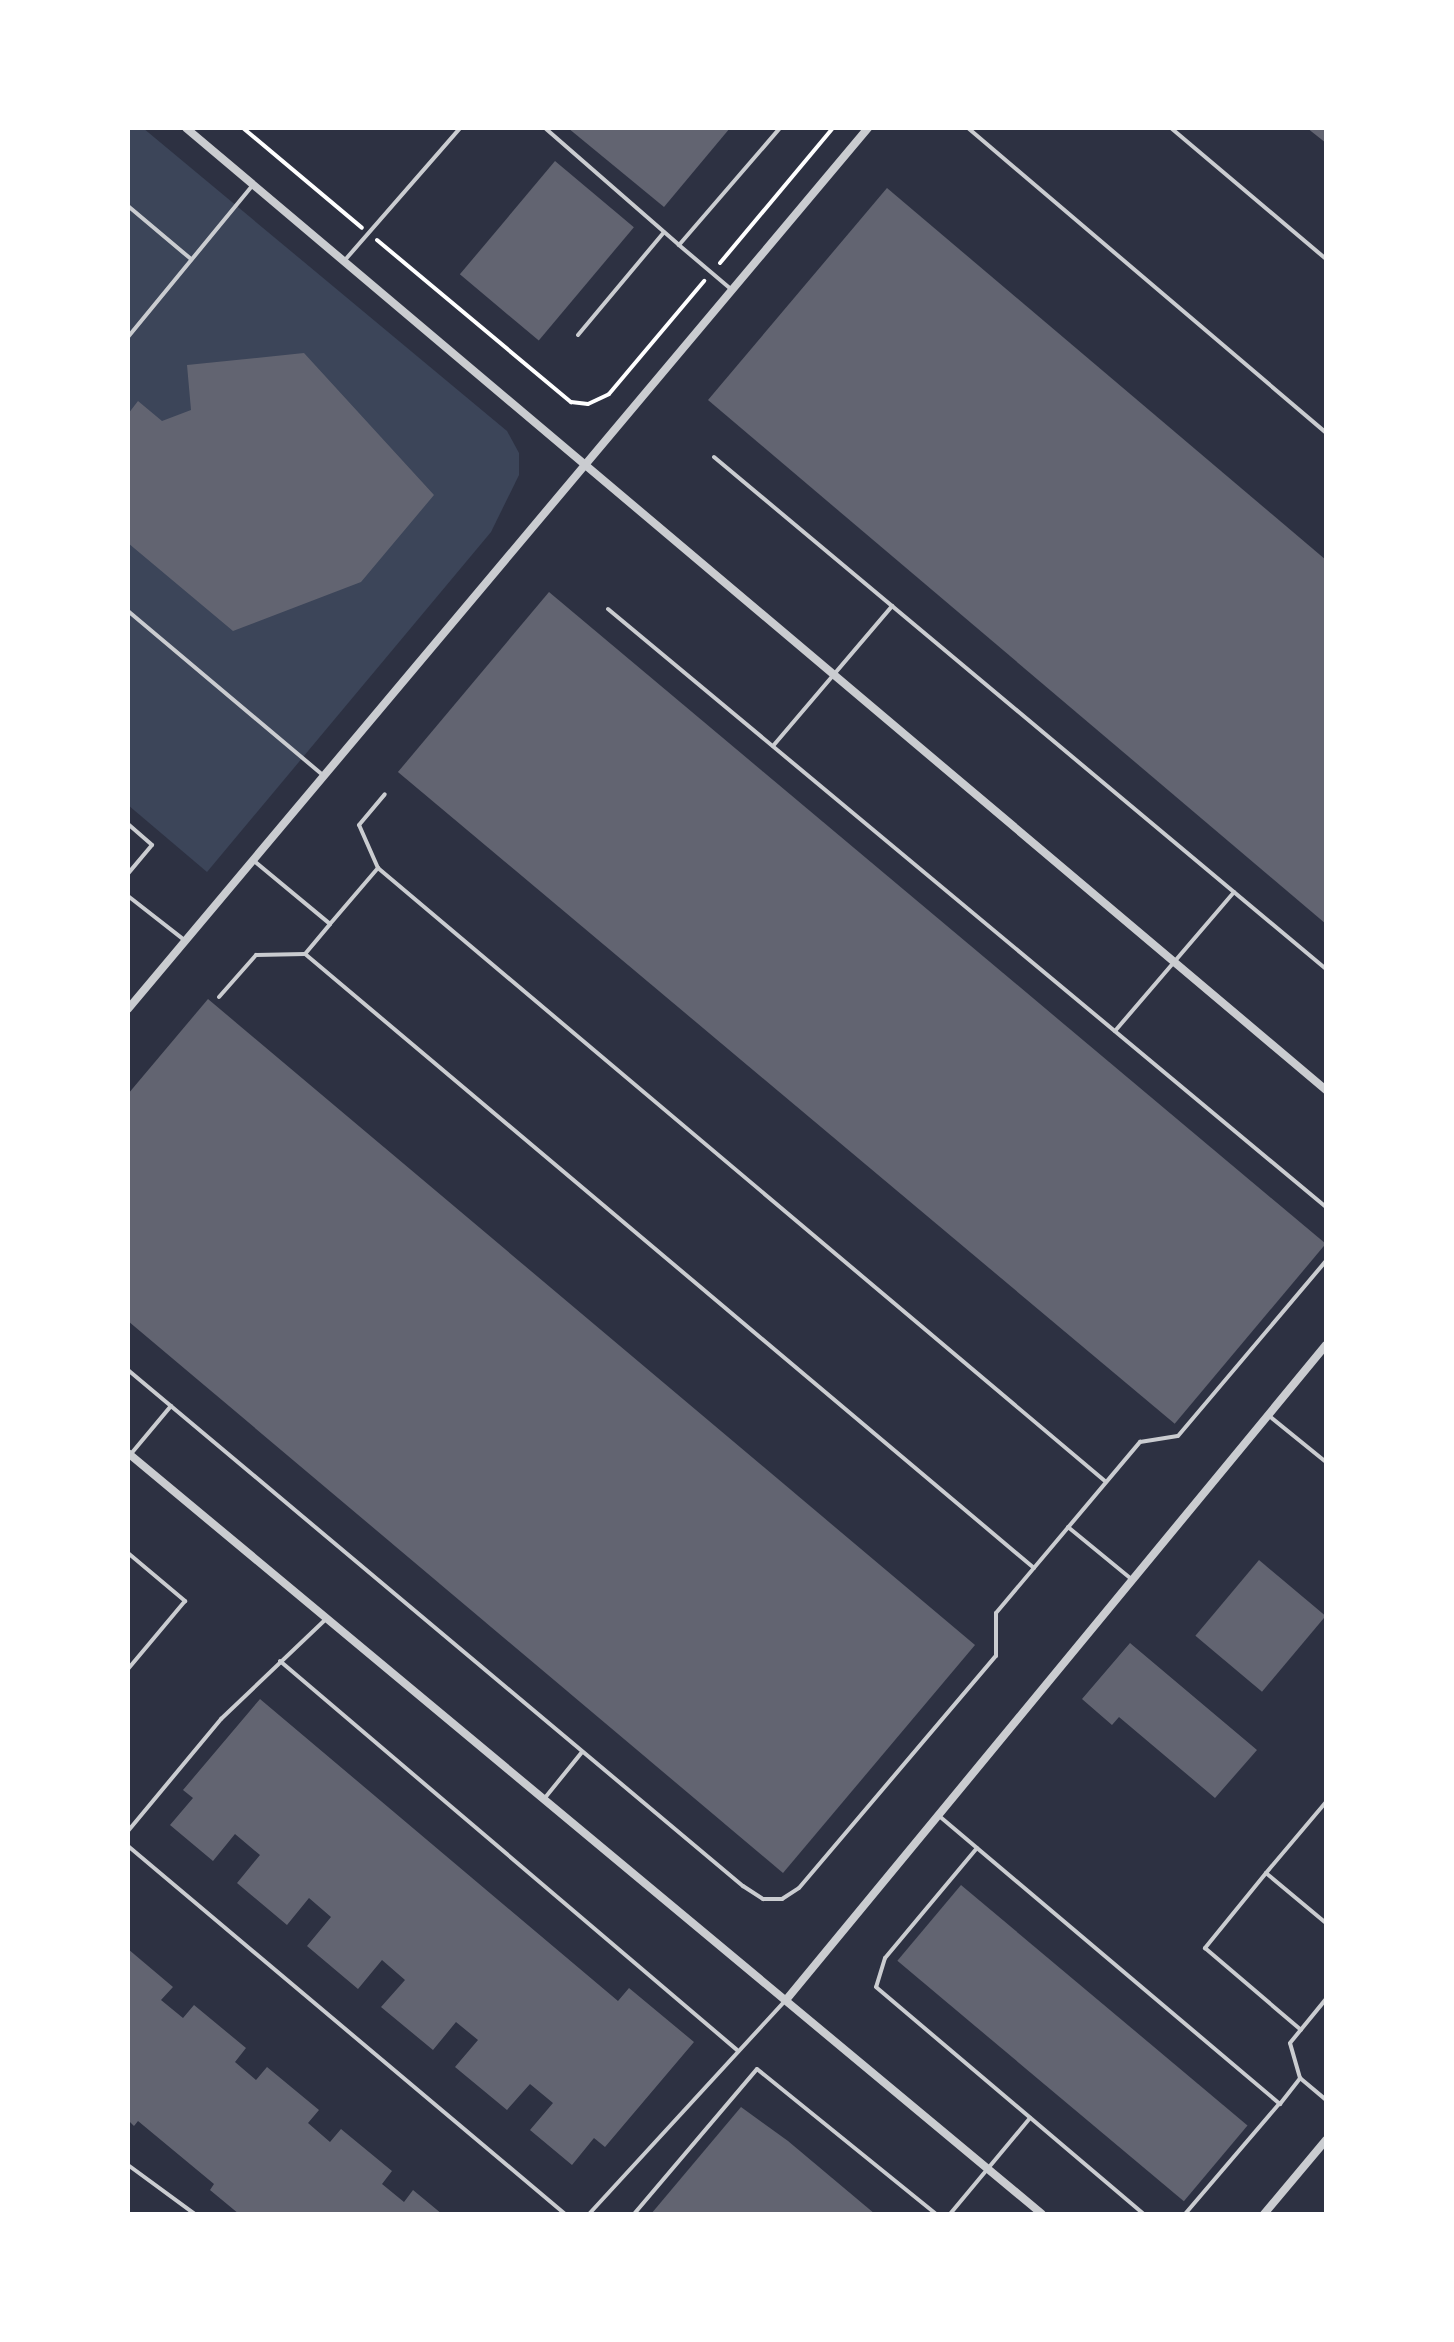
<!DOCTYPE html>
<html>
<head>
<meta charset="utf-8">
<style>
  body { margin:0 }
  #map { position:relative; width:1454px; height:2342px; overflow:hidden; background:#2d3142; font-family:"Nunito Sans",sans-serif }
  div>[style] { position:absolute }
  [style*='--x'] { left:calc(var(--x)*1px); top:calc(var(--y)*1px); width:calc(var(--w)*1px); rotate:calc(var(--a)*1deg) }
  .green>* { inset:0; background:#3c4559 }
  .building>* { inset:0; background:#626471; transform-origin:0 0 }
  .path>* { height:4px; margin:-2px; padding:0 2px; transform-origin:2px; border-radius:2px; background:#fff }
  .service>* { height:4px; margin:-2px; padding:0 2px; transform-origin:2px; border-radius:2px; background:#caccd0 }
  .minor>* { height:8px; margin:-4px; padding:0 4px; transform-origin:4px; border-radius:4px; background:#caccd0 }
  span { translate:-50% -50%; white-space:nowrap; text-align:center; line-height:1.15; -webkit-text-stroke:8px #fff; paint-order:stroke }
  .frame { position:absolute; inset:0; border:130px solid #fff; pointer-events:none }
</style>
</head>
<body>
<div id="map">
  <div class="green">
    <i style="clip-path:polygon(128px 128px,143px 128px,507px 431px,519px 453px,519px 475px,491px 532px,207px 872px,128px 805px)"></i>
  </div>
  <div class="building">
    <i style="clip-path:polygon(568px 128px,730px 128px,664px 207px)"></i>
    <i style="clip-path:polygon(1307px 128px,1326px 128px,1326px 143px)"></i>
    <i style="left:555px;top:161px;width:103px;height:148px;rotate:40deg"></i>
    <i style="clip-path:polygon(887px 188px,1326px 560px,1326px 924px,708px 400px)"></i>
    <i style="clip-path:polygon(304px 353px,434px 495px,361px 582px,233px 631px,128px 543px,128px 414px,138px 401px,162px 421px,191px 410px,187px 365px)"></i>
    <i style="left:549px;top:592px;width:1014px;height:235px;rotate:40deg"></i>
    <i style="clip-path:polygon(208px 999px,975px 1645px,783px 1873px,128px 1321px,128px 1094px)"></i>
    <i style="left:1259px;top:1560px;width:87px;height:99px;rotate:40deg"></i>
    <i style="clip-path:polygon(1130px 1643px,1257px 1750px,1215px 1798px,1119px 1717px,1112px 1725px,1082px 1699px)"></i>
    <i style="clip-path:polygon(260px 1699px,618px 2001px,629px 1988px,694px 2042px,605px 2147px,594px 2138px,572px 2165px,530px 2130px,553px 2103px,530px 2084px,507px 2110px,455px 2067px,478px 2040px,456px 2022px,433px 2050px,381px 2007px,405px 1980px,382px 1960px,358px 1989px,307px 1946px,331px 1917px,309px 1898px,287px 1925px,237px 1883px,260px 1855px,235px 1834px,213px 1861px,170px 1825px,193px 1798px,183px 1790px)"></i>
    <i style="left:961px;top:1885px;width:374px;height:99px;rotate:40deg"></i>
    <i style="clip-path:polygon(128px 1949px,173px 1987px,161px 2000px,183px 2018px,194px 2005px,246px 2048px,235px 2062px,256px 2080px,267px 2067px,319px 2110px,308px 2123px,330px 2142px,341px 2129px,392px 2171px,382px 2184px,404px 2202px,413px 2190px,442px 2214px,239px 2214px,210px 2190px,214px 2184px,138px 2121px,134px 2126px,128px 2120px)"></i>
    <i style="clip-path:polygon(741px 2107px,788px 2141px,875px 2214px,651px 2214px)"></i>
  </div>
  <div class="path">
    <i style="--x:243;--y:128;--w:155;--a:40"></i>
    <i style="--x:377;--y:240;--w:253;--a:39.9"></i>
    <i style="--x:571;--y:402;--w:17;--a:7"></i>
    <i style="--x:588;--y:404;--w:23;--a:-25"></i>
    <i style="--x:609;--y:394;--w:148;--a:-49.9"></i>
    <i style="--x:720;--y:263;--w:176;--a:-50.1"></i>
  </div>
  <div class="service">
    <i style="--x:545;--y:128;--w:178;--a:41.1"></i>
    <i style="--x:968;--y:128;--w:470;--a:40.4"></i>
    <i style="--x:1171;--y:128;--w:203;--a:40.2"></i>
    <i style="--x:128;--y:206;--w:82;--a:40.1"></i>
    <i style="--x:345;--y:260;--w:175;--a:-48.9"></i>
    <i style="--x:732;--y:290;--w:70;--a:-139.7"></i>
    <i style="--x:679;--y:245;--w:155;--a:-49.2"></i>
    <i style="--x:578;--y:335;--w:134;--a:-50.1"></i>
    <i style="--x:128;--y:337;--w:197;--a:-50.6"></i>
    <i style="--x:714;--y:457;--w:798;--a:39.92"></i>
    <i style="--x:608;--y:609;--w:934;--a:39.79"></i>
    <i style="--x:128;--y:611;--w:255;--a:40.1"></i>
    <i style="--x:773;--y:746;--w:184;--a:-49.6"></i>
    <i style="--x:128;--y:824;--w:32;--a:41"></i>
    <i style="--x:152;--y:845;--w:38;--a:130"></i>
    <i style="--x:253;--y:860;--w:100;--a:39.7"></i>
    <i style="--x:378;--y:868;--w:47;--a:-113.8"></i>
    <i style="--x:359;--y:825;--w:40;--a:-50"></i>
    <i style="--x:128;--y:896;--w:70;--a:38"></i>
    <i style="--x:219;--y:997;--w:56;--a:-48.6"></i>
    <i style="--x:256;--y:955;--w:49;--a:-1.2"></i>
    <i style="--x:1115;--y:1031;--w:183;--a:-49.4"></i>
    <i style="--x:128;--y:1370;--w:803;--a:40"></i>
    <i style="--x:743;--y:1886;--w:24;--a:33"></i>
    <i style="--x:763;--y:1899;--w:19;--a:0"></i>
    <i style="--x:782;--y:1899;--w:20;--a:-33"></i>
    <i style="--x:799;--y:1888;--w:304;--a:-49.7"></i>
    <i style="--x:996;--y:1656;--w:43;--a:-90"></i>
    <i style="--x:996;--y:1613;--w:224;--a:-49.9"></i>
    <i style="--x:1140;--y:1442;--w:38;--a:-9"></i>
    <i style="--x:1178;--y:1436;--w:229;--a:-49.8"></i>
    <i style="--x:1268;--y:1415;--w:75;--a:39"></i>
    <i style="--x:130;--y:1455;--w:64;--a:-50.1"></i>
    <i style="--x:1068;--y:1527;--w:80;--a:39.4"></i>
    <i style="--x:128;--y:1553;--w:75;--a:40.1"></i>
    <i style="--x:185;--y:1601;--w:89;--a:130"></i>
    <i style="--x:1034;--y:1568;--w:953;--a:-139.89"></i>
    <i style="--x:305;--y:954;--w:39;--a:-50"></i>
    <i style="--x:330;--y:924;--w:74;--a:-49.4"></i>
    <i style="--x:378;--y:868;--w:952;--a:40.14"></i>
    <i style="--x:280;--y:1661;--w:600;--a:40.4"></i>
    <i style="--x:544;--y:1799;--w:60;--a:-51"></i>
    <i style="--x:1326;--y:1802;--w:93;--a:130.2"></i>
    <i style="--x:1266;--y:1873;--w:78;--a:39.8"></i>
    <i style="--x:938;--y:1815;--w:448;--a:40.2"></i>
    <i style="--x:1280;--y:2104;--w:33;--a:-52"></i>
    <i style="--x:1300;--y:2078;--w:34;--a:40"></i>
    <i style="--x:128;--y:1831;--w:146;--a:-50.3"></i>
    <i style="--x:221;--y:1719;--w:145;--a:-43.6"></i>
    <i style="--x:128;--y:1846;--w:571;--a:40.1"></i>
    <i style="--x:977;--y:1848;--w:143;--a:129.9"></i>
    <i style="--x:885;--y:1958;--w:30;--a:107"></i>
    <i style="--x:876;--y:1987;--w:351;--a:40.3"></i>
    <i style="--x:1266;--y:1873;--w:97;--a:129.1"></i>
    <i style="--x:1205;--y:1948;--w:126;--a:40.5"></i>
    <i style="--x:1300;--y:2078;--w:36;--a:-106"></i>
    <i style="--x:1290;--y:2043;--w:57;--a:-50.7"></i>
    <i style="--x:128;--y:2165;--w:83;--a:36.2"></i>
    <i style="--x:589;--y:2214;--w:291;--a:-47.4"></i>
    <i style="--x:634;--y:2214;--w:190;--a:-49.7"></i>
    <i style="--x:757;--y:2069;--w:230;--a:39"></i>
    <i style="--x:950;--y:2214;--w:125;--a:-50.2"></i>
    <i style="--x:1185;--y:2214;--w:145;--a:-49.5"></i>
  </div>
  <div class="minor">
    <i style="--x:186;--y:128;--w:1492;--a:40.16"></i>
    <i style="--x:128;--y:1009;--w:1151;--a:-49.97"></i>
    <i style="--x:128;--y:1453;--w:1189;--a:39.78"></i>
    <i style="--x:786;--y:2000;--w:849;--a:-50.5"></i>
    <i style="--x:1264;--y:2214;--w:97;--a:-50"></i>
  </div>
  <div class="frame"></div>
</div>
</body>
</html>
